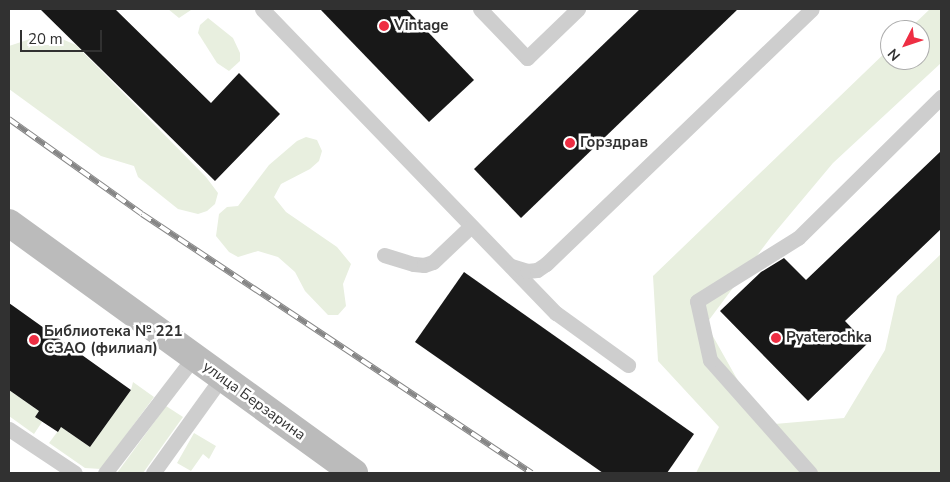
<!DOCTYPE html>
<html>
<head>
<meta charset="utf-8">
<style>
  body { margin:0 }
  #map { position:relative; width:950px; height:482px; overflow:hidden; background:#fff; font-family:"Nunito Sans",sans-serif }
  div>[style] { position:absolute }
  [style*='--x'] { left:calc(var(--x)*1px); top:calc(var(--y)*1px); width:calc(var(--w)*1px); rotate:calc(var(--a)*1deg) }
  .green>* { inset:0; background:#e8efdf }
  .building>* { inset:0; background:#181818 }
  .lane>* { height:15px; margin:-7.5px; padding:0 7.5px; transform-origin:7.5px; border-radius:7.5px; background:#cecece }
  .secondary>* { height:28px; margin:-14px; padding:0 14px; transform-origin:14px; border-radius:14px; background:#bbb }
  .rail>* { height:5.5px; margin-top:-2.75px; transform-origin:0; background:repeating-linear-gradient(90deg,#fff 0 11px,#868686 0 22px); box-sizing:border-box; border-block:1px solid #868686 }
  .dots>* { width:14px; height:14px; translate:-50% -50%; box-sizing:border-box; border:2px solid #fff; border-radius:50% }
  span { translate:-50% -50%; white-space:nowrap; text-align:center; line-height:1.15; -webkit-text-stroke:5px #fff; paint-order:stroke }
  .poi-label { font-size:15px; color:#313131; font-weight:700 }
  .left { translate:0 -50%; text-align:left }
  .street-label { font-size:15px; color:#313131 }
  .frame { position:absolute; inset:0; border:10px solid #313131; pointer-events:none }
  .north { position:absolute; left:880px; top:20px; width:50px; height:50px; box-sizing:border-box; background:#fff; border:1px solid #adadad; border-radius:50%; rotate:229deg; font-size:14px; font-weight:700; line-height:20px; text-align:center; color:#313131 }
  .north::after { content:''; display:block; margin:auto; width:18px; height:22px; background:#ee2e43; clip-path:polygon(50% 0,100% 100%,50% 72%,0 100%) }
  .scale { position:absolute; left:20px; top:30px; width:82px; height:22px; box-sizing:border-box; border:2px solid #313131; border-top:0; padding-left:6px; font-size:15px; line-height:18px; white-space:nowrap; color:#313131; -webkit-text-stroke:4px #fff; paint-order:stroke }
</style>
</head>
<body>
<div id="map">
  <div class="green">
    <i style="clip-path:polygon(168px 9px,191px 9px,191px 10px,179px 18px)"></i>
    <i style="clip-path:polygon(930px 9px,941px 9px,941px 63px,833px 163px,771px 237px,706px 324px,763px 425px,844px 418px,885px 350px,897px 296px,941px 254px,941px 473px,696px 473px,719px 427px,658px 361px,653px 276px,890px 48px,890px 60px,920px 60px,920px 30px,908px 30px)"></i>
    <i style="clip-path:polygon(208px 18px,233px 38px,240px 53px,240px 61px,229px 71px,217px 63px,198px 33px,200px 25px)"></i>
    <i style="clip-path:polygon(55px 36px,76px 45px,206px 177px,218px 193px,215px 204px,207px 211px,198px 214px,178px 209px,138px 177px,134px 166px,101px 156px,9px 89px,9px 46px,30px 39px,38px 45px,49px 45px)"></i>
    <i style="clip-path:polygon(306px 137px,317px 140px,322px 151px,319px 161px,310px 169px,281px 184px,274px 197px,286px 212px,337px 247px,351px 264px,343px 284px,346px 306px,338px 315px,328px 315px,305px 291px,295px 272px,278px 257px,258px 251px,238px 257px,229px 252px,216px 236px,219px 214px,227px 207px,238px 206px,269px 165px,297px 141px)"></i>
    <i style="clip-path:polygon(133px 382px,154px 397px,101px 469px,85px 468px,49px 443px,61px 427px,90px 447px,131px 390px)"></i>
    <i style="clip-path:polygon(9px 390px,39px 411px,35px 417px,42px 422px,34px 434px,9px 416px)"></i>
    <i style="clip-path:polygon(166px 406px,183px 417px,143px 473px,117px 473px)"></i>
    <i style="clip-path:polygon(194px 433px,216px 446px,209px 459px,203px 454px,191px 471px,177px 463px)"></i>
  </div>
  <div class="building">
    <i style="clip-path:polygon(40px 9px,115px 9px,211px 103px,239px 73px,280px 114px,215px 181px)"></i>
    <i style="clip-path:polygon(320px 9px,406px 9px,474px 80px,429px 122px)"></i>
    <i style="clip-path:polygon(640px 9px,738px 9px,521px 218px,474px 169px)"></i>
    <i style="clip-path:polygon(941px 151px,941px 229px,845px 321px,867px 344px,808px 401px,720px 311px,761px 272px,784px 258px,806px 280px)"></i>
    <i style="clip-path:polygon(464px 272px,694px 434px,667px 473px,603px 473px,415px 342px)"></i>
    <i style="clip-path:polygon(9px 303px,131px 390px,90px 447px,61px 427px,58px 432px,35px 417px,39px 411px,9px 390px)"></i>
  </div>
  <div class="lane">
    <i style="--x:262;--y:9;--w:423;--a:46"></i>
    <i style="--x:556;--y:313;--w:89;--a:35.8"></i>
    <i style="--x:480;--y:9;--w:68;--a:46.2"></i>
    <i style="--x:527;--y:58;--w:71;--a:-43.9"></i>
    <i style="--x:384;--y:255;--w:31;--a:17"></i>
    <i style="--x:414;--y:264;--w:10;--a:6"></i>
    <i style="--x:424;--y:265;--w:9;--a:-18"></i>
    <i style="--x:433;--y:262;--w:52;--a:-43.5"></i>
    <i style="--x:511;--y:266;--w:17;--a:17"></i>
    <i style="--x:527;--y:271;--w:10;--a:-6"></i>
    <i style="--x:537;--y:270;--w:11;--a:-34"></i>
    <i style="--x:546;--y:264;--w:368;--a:-43.8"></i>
    <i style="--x:9;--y:429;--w:79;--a:33.7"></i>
    <i style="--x:105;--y:473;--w:146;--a:-52.5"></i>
    <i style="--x:153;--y:473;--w:118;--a:-54.3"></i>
    <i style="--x:810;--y:473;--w:151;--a:-131.5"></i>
    <i style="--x:710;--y:360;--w:60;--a:-102.4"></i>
    <i style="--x:697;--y:301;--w:119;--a:-32"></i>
    <i style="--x:798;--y:238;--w:201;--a:-44.6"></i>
  </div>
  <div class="secondary">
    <i style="--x:9;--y:223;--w:426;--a:35.9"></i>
  </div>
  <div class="rail">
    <i style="--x:9;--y:119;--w:163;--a:35.5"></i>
    <i style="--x:142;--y:214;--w:468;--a:33.6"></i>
  </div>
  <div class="dots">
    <i style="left:384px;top:26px;background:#ee2e43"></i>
    <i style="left:570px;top:143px;background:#ee2e43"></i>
    <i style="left:776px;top:338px;background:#ee2e43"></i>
    <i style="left:34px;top:340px;background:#ee2e43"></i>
  </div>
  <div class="poi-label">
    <span class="left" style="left:394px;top:26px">Vintage</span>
    <span class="left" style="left:580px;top:143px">Горздрав</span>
    <span class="left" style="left:44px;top:340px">Библиотека № 221<br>СЗАО (филиал)</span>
    <span class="left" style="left:786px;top:338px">Pyaterochka</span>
  </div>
  <div class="street-label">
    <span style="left:254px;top:401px;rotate:36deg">улица Берзарина</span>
  </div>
  <div class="frame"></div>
  <div class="north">N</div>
  <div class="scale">20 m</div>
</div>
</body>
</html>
